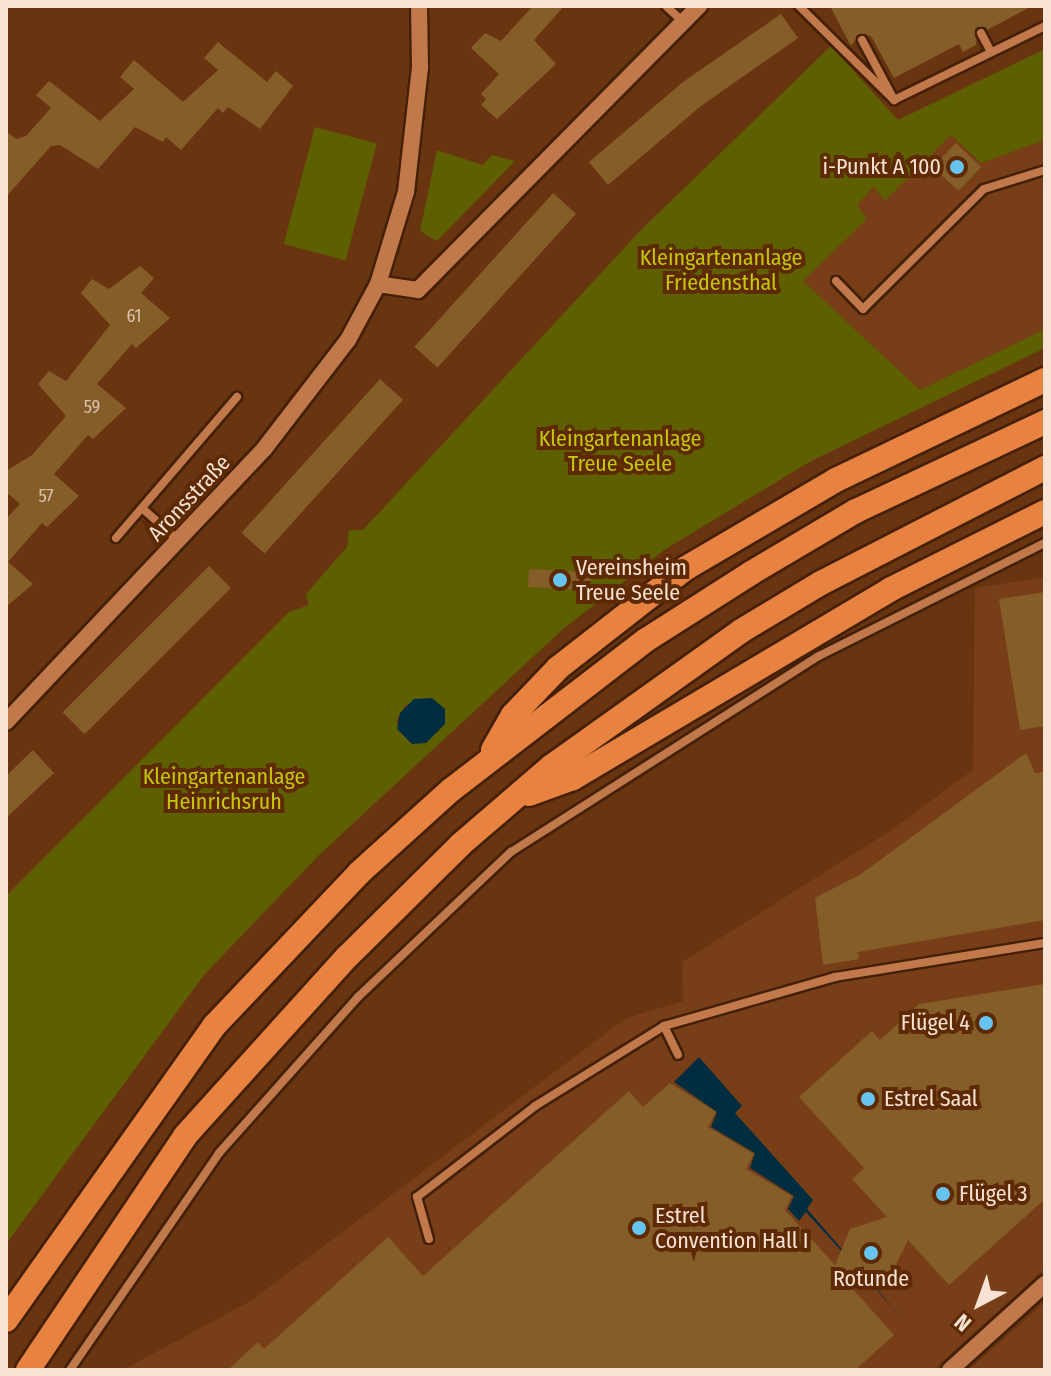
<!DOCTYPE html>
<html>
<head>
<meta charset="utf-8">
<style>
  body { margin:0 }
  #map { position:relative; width:1051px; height:1376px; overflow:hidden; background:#693511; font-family:"Fira Sans Condensed",sans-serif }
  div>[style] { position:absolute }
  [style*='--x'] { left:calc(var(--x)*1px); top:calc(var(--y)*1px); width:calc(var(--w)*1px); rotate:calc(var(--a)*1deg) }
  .built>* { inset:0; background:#783e17 }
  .green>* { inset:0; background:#5e5f00; transform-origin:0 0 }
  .water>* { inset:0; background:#002e40 }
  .building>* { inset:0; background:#855d28; transform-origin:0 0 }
  .roads { filter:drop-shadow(2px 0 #442007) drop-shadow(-2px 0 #442007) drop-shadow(0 2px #442007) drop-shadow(0 -2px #442007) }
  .service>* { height:8px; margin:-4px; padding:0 4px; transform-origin:4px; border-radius:4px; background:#c1784b }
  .minor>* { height:16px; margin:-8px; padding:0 8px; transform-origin:8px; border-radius:8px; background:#c1784b }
  .motorway>* { height:24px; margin:-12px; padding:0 12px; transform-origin:12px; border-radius:12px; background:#e78241 }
  .dots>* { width:22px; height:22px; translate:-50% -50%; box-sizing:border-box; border:4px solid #5d2a04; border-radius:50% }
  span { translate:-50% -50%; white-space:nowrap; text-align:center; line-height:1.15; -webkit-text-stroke:8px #5d2a04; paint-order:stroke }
  .number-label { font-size:18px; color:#dcc0a8 }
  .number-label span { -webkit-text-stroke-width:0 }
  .poi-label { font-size:22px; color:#f9e1d3 }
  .right { translate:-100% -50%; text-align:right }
  .left { translate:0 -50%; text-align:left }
  .park-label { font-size:22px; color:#c4c70c }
  .street-label { font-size:22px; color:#f9e1d3 }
  .frame { position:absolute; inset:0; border:8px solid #f9e1d3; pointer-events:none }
  .north { position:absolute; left:939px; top:1264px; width:80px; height:80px; -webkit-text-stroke:6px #5d2a04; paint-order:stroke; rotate:221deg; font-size:22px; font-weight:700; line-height:32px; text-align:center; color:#f9e1d3 }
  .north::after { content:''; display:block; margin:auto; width:28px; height:36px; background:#f9e1d3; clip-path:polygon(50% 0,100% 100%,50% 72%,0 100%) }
</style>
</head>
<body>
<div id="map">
  <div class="built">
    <i style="clip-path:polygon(951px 135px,981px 163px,1045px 140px,1045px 329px,920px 390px,803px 281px,866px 219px,857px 205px,875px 187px,885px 201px)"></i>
    <i style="clip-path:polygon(1045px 577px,1045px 1269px,933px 1370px,123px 1370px,252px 1300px,626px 1018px,683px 1001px,682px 962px,887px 833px,973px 770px,975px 588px)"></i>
    <i style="clip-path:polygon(1045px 1302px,1045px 1370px,969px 1370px)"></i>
  </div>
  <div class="green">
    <i style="clip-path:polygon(evenodd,831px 46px,898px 120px,1045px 49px,1045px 140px,981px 163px,951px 135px,885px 201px,874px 187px,857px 205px,867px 219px,803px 281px,920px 390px,1045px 329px,1045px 348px,811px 461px,664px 550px,562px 630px,319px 855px,204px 975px,6px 1244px,6px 896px,289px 612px,309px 605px,306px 594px,347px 547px,349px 530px,363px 530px,641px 230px,831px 46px,406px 704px,440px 731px,412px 744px,396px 721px,406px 704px)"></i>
    <i style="left:315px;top:127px;width:64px;height:121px;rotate:15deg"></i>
    <i style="clip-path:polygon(437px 150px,483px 165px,492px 155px,515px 161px,437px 241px,420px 231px)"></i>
  </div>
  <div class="water">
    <i style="clip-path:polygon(432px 698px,445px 709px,445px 724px,426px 743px,412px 744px,397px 729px,400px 713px,414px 699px)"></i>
    <i style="clip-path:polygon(699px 1057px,742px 1106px,735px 1113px,813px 1200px,807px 1209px,902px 1318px,806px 1212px,799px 1221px,788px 1209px,794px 1196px,750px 1168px,755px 1153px,711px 1127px,717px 1112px,674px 1082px)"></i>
  </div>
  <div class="building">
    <i style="clip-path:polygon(533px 6px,564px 6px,534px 40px,556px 64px,497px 119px,481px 105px,486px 99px,481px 94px,499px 74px,471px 48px,485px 33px,501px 41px)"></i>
    <i style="clip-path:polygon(830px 6px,1032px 6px,987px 30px,977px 27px,976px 45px,963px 52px,959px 44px,894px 78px,871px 36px,859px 34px,851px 46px)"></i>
    <i style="clip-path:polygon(781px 14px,798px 38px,701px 106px,608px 185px,589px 162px,683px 82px)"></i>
    <i style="clip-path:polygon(218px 42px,267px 82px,276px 71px,293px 86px,260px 129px,228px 107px,223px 113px,218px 108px,181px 150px,166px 137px,163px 142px,135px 127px,98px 169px,60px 145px,51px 146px,6px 197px,6px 131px,16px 139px,26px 136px,51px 108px,36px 95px,49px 81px,100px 121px,134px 89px,120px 77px,134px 60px,183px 102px,218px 70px,204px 58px)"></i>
    <i style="left:956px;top:143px;width:35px;height:33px;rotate:44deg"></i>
    <i style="left:553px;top:193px;width:31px;height:207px;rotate:42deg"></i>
    <i style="clip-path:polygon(140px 266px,154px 278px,141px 293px,170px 318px,136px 348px,132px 344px,97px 384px,126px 408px,93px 439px,88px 435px,54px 474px,79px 496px,47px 527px,42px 523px,8px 562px,33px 584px,6px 607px,6px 519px,20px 504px,6px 492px,6px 471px,32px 455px,66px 416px,38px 384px,49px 371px,66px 381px,110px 325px,81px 293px,92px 279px,109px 289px)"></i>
    <i style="left:380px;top:379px;width:31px;height:207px;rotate:42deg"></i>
    <i style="left:209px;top:566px;width:31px;height:207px;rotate:45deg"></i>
    <i style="left:529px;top:569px;width:62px;height:18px;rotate:3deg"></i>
    <i style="clip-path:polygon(1045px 592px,1045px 726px,1020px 730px,999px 599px)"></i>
    <i style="clip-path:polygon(33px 750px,54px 773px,6px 818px,6px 776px)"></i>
    <i style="clip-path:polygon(1026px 753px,1035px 773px,1045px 772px,1045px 920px,858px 952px,859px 959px,823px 965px,815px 898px,861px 874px)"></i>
    <i style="clip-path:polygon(1045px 984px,1045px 1199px,949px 1285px,908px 1240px,891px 1275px,852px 1288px,894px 1335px,855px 1370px,228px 1370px,258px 1342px,264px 1349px,388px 1237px,423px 1276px,629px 1091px,643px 1107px,670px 1083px,716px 1112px,708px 1127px,754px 1154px,746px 1169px,792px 1196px,785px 1210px,835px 1265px,850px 1229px,887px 1217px,852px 1179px,864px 1168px,799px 1097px,872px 1031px,880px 1040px,919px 1004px)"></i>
  </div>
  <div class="roads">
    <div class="service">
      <i style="--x:666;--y:6;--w:23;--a:43"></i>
      <i style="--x:799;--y:6;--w:134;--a:44.7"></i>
      <i style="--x:981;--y:33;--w:21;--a:62"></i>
      <i style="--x:862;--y:40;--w:68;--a:61.9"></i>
      <i style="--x:894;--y:100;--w:168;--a:-26.1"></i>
      <i style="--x:836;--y:281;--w:39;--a:46"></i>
      <i style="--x:863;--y:309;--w:170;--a:-44.8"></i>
      <i style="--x:984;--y:189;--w:64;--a:-17.3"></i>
      <i style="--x:142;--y:508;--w:50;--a:41.7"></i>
      <i style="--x:116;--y:538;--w:186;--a:-49.4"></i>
      <i style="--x:664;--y:1026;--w:32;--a:64"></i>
      <i style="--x:429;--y:1239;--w:44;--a:-105.9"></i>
      <i style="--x:417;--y:1197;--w:149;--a:-37.6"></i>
      <i style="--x:535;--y:1106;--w:152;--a:-31.8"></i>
      <i style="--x:664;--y:1026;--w:178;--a:-16"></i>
      <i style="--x:835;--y:977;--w:213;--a:-9.2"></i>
      <i style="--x:70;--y:1370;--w:263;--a:-55.5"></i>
      <i style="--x:219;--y:1153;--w:209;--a:-48.3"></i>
      <i style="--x:358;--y:997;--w:211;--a:-43.5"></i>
      <i style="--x:511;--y:852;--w:365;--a:-32.5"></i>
      <i style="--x:819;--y:656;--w:253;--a:-26.6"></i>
    </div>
    <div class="minor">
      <i style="--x:378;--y:284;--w:40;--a:8.5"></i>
      <i style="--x:418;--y:290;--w:400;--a:-45.3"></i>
      <i style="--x:6;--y:722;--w:376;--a:-46.6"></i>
      <i style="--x:264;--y:449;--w:138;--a:-52.4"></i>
      <i style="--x:348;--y:340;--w:64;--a:-61.8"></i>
      <i style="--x:378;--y:284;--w:96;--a:-73.1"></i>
      <i style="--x:406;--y:192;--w:125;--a:-83.6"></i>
      <i style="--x:420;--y:68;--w:62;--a:-90.9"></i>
      <i style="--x:950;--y:1370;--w:128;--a:-42.2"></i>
    </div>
    <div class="motorway">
      <i style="--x:493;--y:750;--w:40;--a:-60.3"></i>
      <i style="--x:513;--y:715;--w:65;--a:-46.2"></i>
      <i style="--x:558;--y:668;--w:162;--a:-38"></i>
      <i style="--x:686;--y:568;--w:174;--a:-30.4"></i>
      <i style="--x:836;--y:480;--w:232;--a:-25.6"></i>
      <i style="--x:529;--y:794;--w:47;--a:-20"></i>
      <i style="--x:573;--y:778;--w:370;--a:-30.7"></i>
      <i style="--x:891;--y:589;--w:172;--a:-26.6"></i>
      <i style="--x:6;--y:1320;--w:360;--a:-54.7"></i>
      <i style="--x:214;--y:1026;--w:211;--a:-46.5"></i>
      <i style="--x:359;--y:873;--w:124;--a:-42.1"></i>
      <i style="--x:451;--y:790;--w:246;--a:-37.6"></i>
      <i style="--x:646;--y:640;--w:125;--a:-32.5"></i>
      <i style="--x:751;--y:573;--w:122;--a:-30.6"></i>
      <i style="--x:856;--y:511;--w:209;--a:-25.2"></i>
      <i style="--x:28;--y:1370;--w:282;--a:-56.1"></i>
      <i style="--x:185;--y:1136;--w:241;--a:-47.9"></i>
      <i style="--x:347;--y:957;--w:159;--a:-44.7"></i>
      <i style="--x:460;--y:845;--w:121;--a:-40.7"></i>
      <i style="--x:552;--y:766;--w:232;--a:-35.5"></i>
      <i style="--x:741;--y:631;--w:93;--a:-31"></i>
      <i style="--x:821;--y:583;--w:252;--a:-27.2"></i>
    </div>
  </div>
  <div class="dots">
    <i style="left:957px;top:167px;background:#67c4f0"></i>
    <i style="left:560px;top:580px;background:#67c4f0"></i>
    <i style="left:986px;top:1023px;background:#67c4f0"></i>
    <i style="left:868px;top:1099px;background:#67c4f0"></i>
    <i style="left:943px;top:1194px;background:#67c4f0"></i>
    <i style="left:639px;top:1228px;background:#67c4f0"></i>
    <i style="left:871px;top:1253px;background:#67c4f0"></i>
  </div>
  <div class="number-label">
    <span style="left:134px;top:316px">61</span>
    <span style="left:92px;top:407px">59</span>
    <span style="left:46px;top:496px">57</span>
  </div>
  <div class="poi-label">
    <span class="right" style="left:941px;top:167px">i-Punkt A 100</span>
    <span class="left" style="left:576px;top:580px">Vereinsheim<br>Treue Seele</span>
    <span class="right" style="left:970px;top:1023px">Flügel 4</span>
    <span class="left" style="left:884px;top:1099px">Estrel Saal</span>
    <span class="left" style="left:959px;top:1194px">Flügel 3</span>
    <span class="left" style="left:655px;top:1228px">Estrel<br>Convention Hall I</span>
    <span style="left:871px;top:1279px">Rotunde</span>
  </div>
  <div class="park-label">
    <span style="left:721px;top:270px">Kleingartenanlage<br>Friedensthal</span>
    <span style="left:620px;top:451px">Kleingartenanlage<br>Treue Seele</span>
    <span style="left:224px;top:789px">Kleingartenanlage<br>Heinrichsruh</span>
  </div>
  <div class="street-label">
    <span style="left:189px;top:498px;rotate:-47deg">Aronsstraße</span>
  </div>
  <div class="frame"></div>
  <div class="north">N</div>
</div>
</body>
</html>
